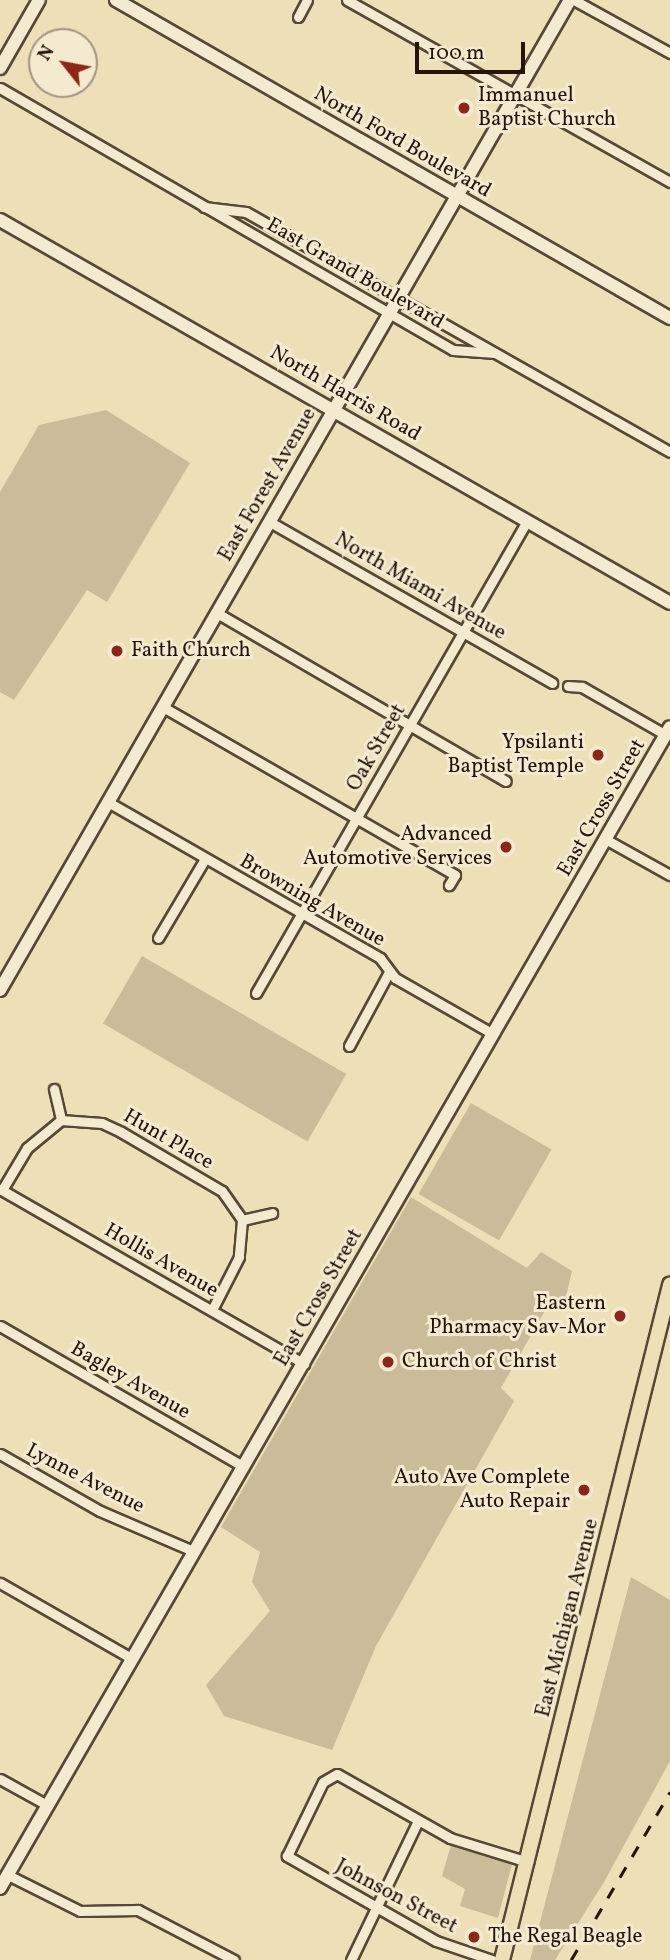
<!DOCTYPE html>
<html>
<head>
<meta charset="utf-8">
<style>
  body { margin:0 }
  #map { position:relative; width:670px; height:1960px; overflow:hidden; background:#eddfb6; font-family:Vollkorn,serif }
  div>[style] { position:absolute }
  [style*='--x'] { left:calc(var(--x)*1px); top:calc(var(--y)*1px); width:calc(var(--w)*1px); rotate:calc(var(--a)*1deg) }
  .green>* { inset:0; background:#cbbc99; transform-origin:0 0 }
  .roads { filter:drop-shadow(2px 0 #574736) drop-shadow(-2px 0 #574736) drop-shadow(0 2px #574736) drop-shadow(0 -2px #574736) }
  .street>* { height:9px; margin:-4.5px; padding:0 4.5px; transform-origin:4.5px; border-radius:4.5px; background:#f3ead0 }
  .secondary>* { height:12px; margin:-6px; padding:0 6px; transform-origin:6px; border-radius:6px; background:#f3ead0 }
  .primary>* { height:14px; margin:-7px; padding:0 7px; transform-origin:7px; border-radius:7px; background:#eddfb6 }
  .rail>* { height:2.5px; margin-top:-1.25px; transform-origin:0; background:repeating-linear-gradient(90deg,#25140b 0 12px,transparent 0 24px) }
  .dots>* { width:19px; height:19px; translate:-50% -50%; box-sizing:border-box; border:4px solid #f3ead0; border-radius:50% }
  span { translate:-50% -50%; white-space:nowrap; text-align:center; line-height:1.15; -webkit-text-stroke:6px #f3ead0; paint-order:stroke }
  .poi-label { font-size:21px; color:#25140b }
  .left { translate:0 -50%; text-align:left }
  .right { translate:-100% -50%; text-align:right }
  .street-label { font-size:21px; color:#25140b }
  .north { position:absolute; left:28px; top:28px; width:70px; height:70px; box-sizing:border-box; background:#f3ead0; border:2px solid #a19481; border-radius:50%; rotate:301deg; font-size:19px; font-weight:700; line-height:28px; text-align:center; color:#25140b }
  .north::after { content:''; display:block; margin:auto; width:24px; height:32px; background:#8f2418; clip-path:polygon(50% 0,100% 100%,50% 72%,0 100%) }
  .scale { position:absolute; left:415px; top:42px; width:110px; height:32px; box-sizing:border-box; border:4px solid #25140b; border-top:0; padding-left:9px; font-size:21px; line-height:24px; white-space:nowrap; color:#25140b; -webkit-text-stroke:5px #f3ead0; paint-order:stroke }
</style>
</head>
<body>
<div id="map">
  <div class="green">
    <i style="clip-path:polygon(106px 410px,190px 463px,107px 602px,87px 590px,14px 700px,0 692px,0 492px,39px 425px)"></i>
    <i style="left:142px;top:956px;width:236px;height:78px;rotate:30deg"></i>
    <i style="left:471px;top:1103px;width:93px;height:105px;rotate:30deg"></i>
    <i style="clip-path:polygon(411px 1197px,527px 1268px,541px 1252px,572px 1271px,564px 1305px,546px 1309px,501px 1388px,514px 1401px,376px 1646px,332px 1750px,224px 1716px,206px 1685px,270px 1611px,252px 1582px,260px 1552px,221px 1527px)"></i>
    <i style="clip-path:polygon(631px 1577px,670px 1600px,670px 1761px,604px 1882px,555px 1960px,530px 1960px)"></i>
    <i style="clip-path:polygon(451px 1845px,512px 1864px,498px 1918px,460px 1906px,465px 1889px,442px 1876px)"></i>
  </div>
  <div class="roads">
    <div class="street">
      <i style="--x:347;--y:0;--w:371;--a:29.4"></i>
      <i style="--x:574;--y:0;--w:110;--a:28.9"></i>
      <i style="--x:298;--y:17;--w:19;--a:-62"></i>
      <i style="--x:0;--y:88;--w:523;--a:30.04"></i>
      <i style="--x:453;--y:350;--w:42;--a:4.1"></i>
      <i style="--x:204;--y:207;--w:42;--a:6.8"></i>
      <i style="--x:246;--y:212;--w:487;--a:29.5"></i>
      <i style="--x:270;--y:522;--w:325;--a:29.7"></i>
      <i style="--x:217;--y:613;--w:334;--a:30.2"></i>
      <i style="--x:568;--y:686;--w:14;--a:4"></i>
      <i style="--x:582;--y:687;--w:97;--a:29.7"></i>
      <i style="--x:163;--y:707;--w:337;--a:29.9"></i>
      <i style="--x:455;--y:875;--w:12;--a:121"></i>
      <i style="--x:108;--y:802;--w:314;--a:29.8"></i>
      <i style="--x:380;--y:958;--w:25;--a:53"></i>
      <i style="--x:395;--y:978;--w:113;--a:29.7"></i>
      <i style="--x:607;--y:840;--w:72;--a:29.1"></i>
      <i style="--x:158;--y:938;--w:92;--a:-59.3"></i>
      <i style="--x:256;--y:993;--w:544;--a:-60.14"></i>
      <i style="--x:349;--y:1046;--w:84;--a:-61.6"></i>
      <i style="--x:54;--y:1089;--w:32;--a:77"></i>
      <i style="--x:0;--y:1189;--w:351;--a:29.9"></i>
      <i style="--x:2;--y:1190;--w:49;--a:-59.2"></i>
      <i style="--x:27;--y:1148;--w:44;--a:-39.5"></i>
      <i style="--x:61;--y:1120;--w:41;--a:4.2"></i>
      <i style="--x:102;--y:1123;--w:21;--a:25"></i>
      <i style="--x:121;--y:1132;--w:117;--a:30.3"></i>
      <i style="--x:222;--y:1191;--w:35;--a:55"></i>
      <i style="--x:242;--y:1220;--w:37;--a:95"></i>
      <i style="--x:239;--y:1257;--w:59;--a:117"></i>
      <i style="--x:242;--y:1220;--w:31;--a:-13"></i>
      <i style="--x:0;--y:1326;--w:280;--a:30"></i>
      <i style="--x:0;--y:1454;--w:115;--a:29.7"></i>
      <i style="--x:100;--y:1511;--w:101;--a:23.3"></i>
      <i style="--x:0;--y:1583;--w:151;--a:29.8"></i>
      <i style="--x:0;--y:1779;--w:54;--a:29"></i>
      <i style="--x:8;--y:1875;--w:80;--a:26.6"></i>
      <i style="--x:80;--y:1911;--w:58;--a:-1"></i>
      <i style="--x:138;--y:1910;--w:108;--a:27.5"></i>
      <i style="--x:351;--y:1960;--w:154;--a:-64.3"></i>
      <i style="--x:492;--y:1960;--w:59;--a:-161.3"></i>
      <i style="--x:436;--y:1941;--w:172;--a:-150.3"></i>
      <i style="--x:287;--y:1856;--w:82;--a:-64.1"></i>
      <i style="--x:323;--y:1782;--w:16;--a:-30"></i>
      <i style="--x:337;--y:1774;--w:130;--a:29.5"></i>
      <i style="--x:450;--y:1838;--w:82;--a:17.1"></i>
    </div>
    <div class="secondary">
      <i style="--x:116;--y:0;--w:639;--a:29.86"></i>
      <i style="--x:0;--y:68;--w:78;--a:-60.2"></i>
      <i style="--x:0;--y:220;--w:772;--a:29.75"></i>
      <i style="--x:0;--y:990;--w:1142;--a:-60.07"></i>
      <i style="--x:0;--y:1888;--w:1340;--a:-60.01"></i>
    </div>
    <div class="primary">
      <i style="--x:502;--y:1960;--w:696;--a:-76.02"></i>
    </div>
  </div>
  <div class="rail">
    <i style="--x:571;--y:1960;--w:195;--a:-59.5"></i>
  </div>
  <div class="dots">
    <i style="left:464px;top:108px;background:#8f2418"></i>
    <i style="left:117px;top:651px;background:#8f2418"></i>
    <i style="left:598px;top:755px;background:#8f2418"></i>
    <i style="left:506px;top:847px;background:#8f2418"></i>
    <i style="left:620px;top:1316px;background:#8f2418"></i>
    <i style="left:388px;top:1362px;background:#8f2418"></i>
    <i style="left:584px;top:1490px;background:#8f2418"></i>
    <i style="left:474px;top:1937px;background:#8f2418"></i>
  </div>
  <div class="poi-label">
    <span class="left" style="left:478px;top:108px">Immanuel<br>Baptist Church</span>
    <span class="left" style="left:131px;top:651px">Faith Church</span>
    <span class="right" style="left:584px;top:755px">Ypsilanti<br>Baptist Temple</span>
    <span class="right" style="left:492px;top:847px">Advanced<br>Automotive Services</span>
    <span class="right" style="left:606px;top:1316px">Eastern<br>Pharmacy Sav-Mor</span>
    <span class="left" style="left:402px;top:1362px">Church of Christ</span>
    <span class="right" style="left:570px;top:1490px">Auto Ave Complete<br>Auto Repair</span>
    <span class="left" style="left:488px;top:1937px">The Regal Beagle</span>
  </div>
  <div class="street-label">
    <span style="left:402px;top:143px;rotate:30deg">North Ford Boulevard</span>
    <span style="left:355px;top:274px;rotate:30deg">East Grand Boulevard</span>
    <span style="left:345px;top:394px;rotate:30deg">North Harris Road</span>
    <span style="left:268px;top:485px;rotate:-60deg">East Forest Avenue</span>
    <span style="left:420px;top:587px;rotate:30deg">North Miami Avenue</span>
    <span style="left:377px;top:748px;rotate:-60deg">Oak Street</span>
    <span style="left:602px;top:808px;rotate:-60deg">East Cross Street</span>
    <span style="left:312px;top:901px;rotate:30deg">Browning Avenue</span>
    <span style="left:168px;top:1140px;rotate:30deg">Hunt Place</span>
    <span style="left:161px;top:1261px;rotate:30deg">Hollis Avenue</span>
    <span style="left:319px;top:1298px;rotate:-60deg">East Cross Street</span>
    <span style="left:130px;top:1381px;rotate:30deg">Bagley Avenue</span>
    <span style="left:85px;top:1479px;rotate:27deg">Lynne Avenue</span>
    <span style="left:568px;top:1618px;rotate:-76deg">East Michigan Avenue</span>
    <span style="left:396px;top:1897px;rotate:28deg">Johnson Street</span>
  </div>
  <div class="north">N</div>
  <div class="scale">100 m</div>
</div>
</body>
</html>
